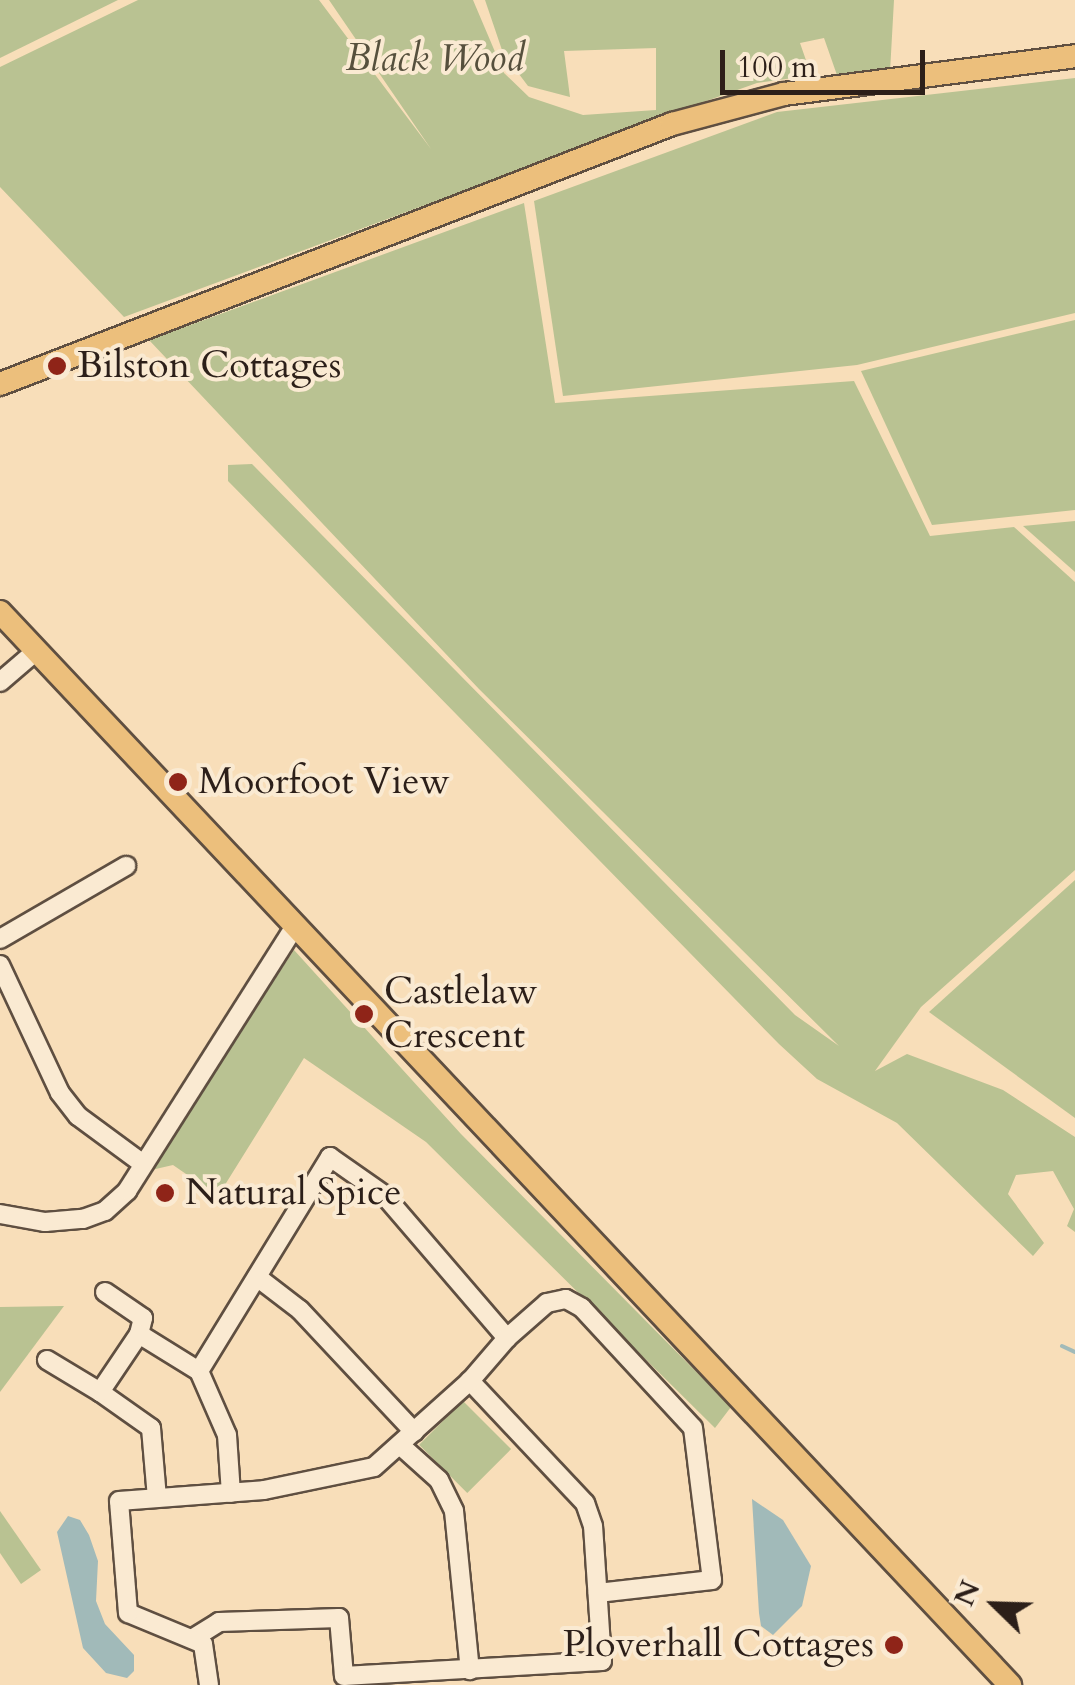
<!DOCTYPE html>
<html>
<head>
<meta charset="utf-8">
<style>
  body { margin:0 }
  #map { position:relative; width:1075px; height:1685px; overflow:hidden; background:#f8deb9; font-family:Cardo,serif }
  div>[style] { position:absolute }
  [style*='--x'] { left:calc(var(--x)*1px); top:calc(var(--y)*1px); width:calc(var(--w)*1px); rotate:calc(var(--a)*1deg) }
  .green>* { inset:0; background:#b9c292; transform-origin:0 0 }
  .water>* { inset:0; background:#a1bab9 }
  .stream>* { height:4px; margin:-2px; padding:0 2px; transform-origin:2px; border-radius:2px; background:#a1bab9 }
  .roads { filter:drop-shadow(2px 0 #5f4f41) drop-shadow(-2px 0 #5f4f41) drop-shadow(0 2px #5f4f41) drop-shadow(0 -2px #5f4f41) }
  .minor>* { height:18px; margin:-9px; padding:0 9px; transform-origin:9px; border-radius:9px; background:#faead2 }
  .major>* { height:22px; margin:-11px; padding:0 11px; transform-origin:11px; border-radius:11px; background:#ecbf7c }
  .dots>* { width:28px; height:28px; translate:-50% -50%; box-sizing:border-box; border:5px solid #faead2; border-radius:50% }
  span { translate:-50% -50%; white-space:nowrap; text-align:center; line-height:1.15; -webkit-text-stroke:8px #faead2; paint-order:stroke }
  .park-label { font-size:38px; color:#56503d; font-style:italic }
  .poi-label { font-size:38px; color:#2c1f19 }
  .left { translate:0 -50%; text-align:left }
  .right { translate:-100% -50%; text-align:right }
  .north { position:absolute; left:945px; top:1555px; width:100px; height:100px; -webkit-text-stroke:8px #faead2; paint-order:stroke; rotate:293deg; font-size:28px; font-weight:700; line-height:40px; text-align:center; color:#2c1f19 }
  .north::after { content:''; display:block; margin:auto; width:35px; height:45px; background:#2c1f19; clip-path:polygon(50% 0,100% 100%,50% 72%,0 100%) }
  .scale { position:absolute; left:720px; top:50px; width:205px; height:45px; box-sizing:border-box; border:5px solid #2c1f19; border-top:0; padding-left:12px; font-size:30px; line-height:35px; white-space:nowrap; color:#2c1f19; -webkit-text-stroke:8px #faead2; paint-order:stroke }
</style>
</head>
<body>
<div id="map">
  <div class="green">
    <i style="clip-path:polygon(0 0,118px 0,0 58px)"></i>
    <i style="clip-path:polygon(138px 0,319px 0,431px 149px,329px 0,473px 0,504px 73px,529px 97px,583px 115px,656px 110px,656px 48px,564px 51px,570px 97px,528px 86px,503px 53px,485px 0,894px 0,890px 72px,838px 78px,824px 38px,800px 43px,808px 66px,793px 78px,757px 83px,667px 115px,124px 317px,0 187px,0 67px)"></i>
    <i style="clip-path:polygon(1075px 78px,1075px 313px,857px 365px,563px 396px,534px 201px,777px 112px)"></i>
    <i style="clip-path:polygon(524px 203px,555px 403px,854px 381px,930px 536px,1014px 527px,1075px 582px,1075px 870px,921px 1007px,875px 1071px,907px 1054px,1003px 1090px,1075px 1137px,1075px 1232px,1067px 1226px,1074px 1209px,1053px 1171px,1016px 1175px,1008px 1194px,1044px 1243px,1033px 1256px,897px 1123px,817px 1079px,779px 1044px,228px 481px,228px 465px,252px 464px,795px 1015px,839px 1046px,479px 689px,149px 340px)"></i>
    <i style="clip-path:polygon(1075px 320px,1075px 510px,932px 525px,861px 371px)"></i>
    <i style="clip-path:polygon(1075px 521px,1075px 572px,1023px 526px)"></i>
    <i style="clip-path:polygon(1075px 880px,1075px 1118px,929px 1012px)"></i>
    <i style="clip-path:polygon(294px 950px,461px 1134px,731px 1407px,715px 1428px,426px 1142px,304px 1058px,218px 1196px,173px 1165px,147px 1171px)"></i>
    <i style="clip-path:polygon(64px 1306px,0 1392px,0 1307px)"></i>
    <i style="left:463px;top:1401px;width:68px;height:62px;rotate:45deg"></i>
    <i style="clip-path:polygon(0 1511px,41px 1570px,21px 1584px,0 1553px)"></i>
  </div>
  <div class="water">
    <i style="clip-path:polygon(752px 1499px,783px 1520px,811px 1566px,802px 1606px,773px 1635px,761px 1626px,759px 1613px)"></i>
    <i style="clip-path:polygon(68px 1516px,80px 1520px,89px 1535px,98px 1561px,96px 1601px,105px 1624px,134px 1655px,134px 1671px,127px 1678px,106px 1673px,83px 1648px,57px 1532px)"></i>
  </div>
  <div class="stream">
    <i style="--x:1062;--y:1346;--w:14;--a:25"></i>
  </div>
  <div class="roads">
    <div class="minor">
      <i style="--x:0;--y:682;--w:46;--a:-40.6"></i>
      <i style="--x:0;--y:939;--w:146;--a:-30.1"></i>
      <i style="--x:0;--y:965;--w:141;--a:64.9"></i>
      <i style="--x:60;--y:1093;--w:29;--a:52"></i>
      <i style="--x:78;--y:1116;--w:81;--a:36.4"></i>
      <i style="--x:0;--y:1214;--w:46;--a:10.1"></i>
      <i style="--x:45;--y:1222;--w:38;--a:-5"></i>
      <i style="--x:83;--y:1219;--w:23;--a:-20"></i>
      <i style="--x:105;--y:1211;--w:30;--a:-42"></i>
      <i style="--x:127;--y:1191;--w:315;--a:-57.6"></i>
      <i style="--x:257;--y:1277;--w:54;--a:37.5"></i>
      <i style="--x:300;--y:1310;--w:167;--a:46.9"></i>
      <i style="--x:105;--y:1292;--w:46;--a:34.4"></i>
      <i style="--x:143;--y:1318;--w:16;--a:104"></i>
      <i style="--x:47;--y:1360;--w:62;--a:31.1"></i>
      <i style="--x:199;--y:1371;--w:251;--a:-58.5"></i>
      <i style="--x:330;--y:1157;--w:66;--a:35.1"></i>
      <i style="--x:384;--y:1195;--w:189;--a:49.3"></i>
      <i style="--x:400;--y:1445;--w:52;--a:41.9"></i>
      <i style="--x:439;--y:1480;--w:34;--a:64"></i>
      <i style="--x:454;--y:1511;--w:160;--a:84.3"></i>
      <i style="--x:157;--y:1498;--w:70;--a:-94.9"></i>
      <i style="--x:151;--y:1428;--w:62;--a:-144.8"></i>
      <i style="--x:100;--y:1392;--w:70;--a:-56.1"></i>
      <i style="--x:139;--y:1334;--w:70;--a:31.7"></i>
      <i style="--x:199;--y:1371;--w:70;--a:66.4"></i>
      <i style="--x:227;--y:1435;--w:58;--a:86.1"></i>
      <i style="--x:192;--y:1639;--w:32;--a:-32"></i>
      <i style="--x:219;--y:1622;--w:120;--a:-1.9"></i>
      <i style="--x:339;--y:1618;--w:58;--a:85.1"></i>
      <i style="--x:344;--y:1676;--w:258;--a:-3.3"></i>
      <i style="--x:602;--y:1661;--w:135;--a:-93.8"></i>
      <i style="--x:593;--y:1526;--w:24;--a:-109"></i>
      <i style="--x:585;--y:1503;--w:168;--a:-133.3"></i>
      <i style="--x:209;--y:1685;--w:41;--a:-98.3"></i>
      <i style="--x:203;--y:1644;--w:81;--a:-157.5"></i>
      <i style="--x:128;--y:1613;--w:112;--a:-94.6"></i>
      <i style="--x:119;--y:1501;--w:145;--a:-4.3"></i>
      <i style="--x:264;--y:1490;--w:112;--a:-11.8"></i>
      <i style="--x:374;--y:1467;--w:129;--a:-41.9"></i>
      <i style="--x:470;--y:1381;--w:57;--a:-49.3"></i>
      <i style="--x:507;--y:1338;--w:53;--a:-41.2"></i>
      <i style="--x:547;--y:1303;--w:19;--a:-12"></i>
      <i style="--x:566;--y:1299;--w:18;--a:29"></i>
      <i style="--x:582;--y:1308;--w:163;--a:47.2"></i>
      <i style="--x:693;--y:1428;--w:153;--a:82.9"></i>
      <i style="--x:712;--y:1580;--w:115;--a:173.5"></i>
    </div>
    <div class="major">
      <i style="--x:0;--y:384;--w:721;--a:-21.15"></i>
      <i style="--x:672;--y:124;--w:116;--a:-15"></i>
      <i style="--x:784;--y:94;--w:293;--a:-7.4"></i>
      <i style="--x:0;--y:612;--w:1474;--a:46.73"></i>
    </div>
  </div>
  <div class="dots">
    <i style="left:57px;top:366px;background:#8f2418"></i>
    <i style="left:178px;top:782px;background:#8f2418"></i>
    <i style="left:364px;top:1014px;background:#8f2418"></i>
    <i style="left:165px;top:1193px;background:#8f2418"></i>
    <i style="left:894px;top:1645px;background:#8f2418"></i>
  </div>
  <div class="park-label">
    <span style="left:435px;top:59px">Black Wood</span>
  </div>
  <div class="poi-label">
    <span class="left" style="left:77px;top:366px">Bilston Cottages</span>
    <span class="left" style="left:198px;top:782px">Moorfoot View</span>
    <span class="left" style="left:384px;top:1014px">Castlelaw<br>Crescent</span>
    <span class="left" style="left:185px;top:1193px">Natural Spice</span>
    <span class="right" style="left:874px;top:1645px">Ploverhall Cottages</span>
  </div>
  <div class="north">N</div>
  <div class="scale">100 m</div>
</div>
</body>
</html>
